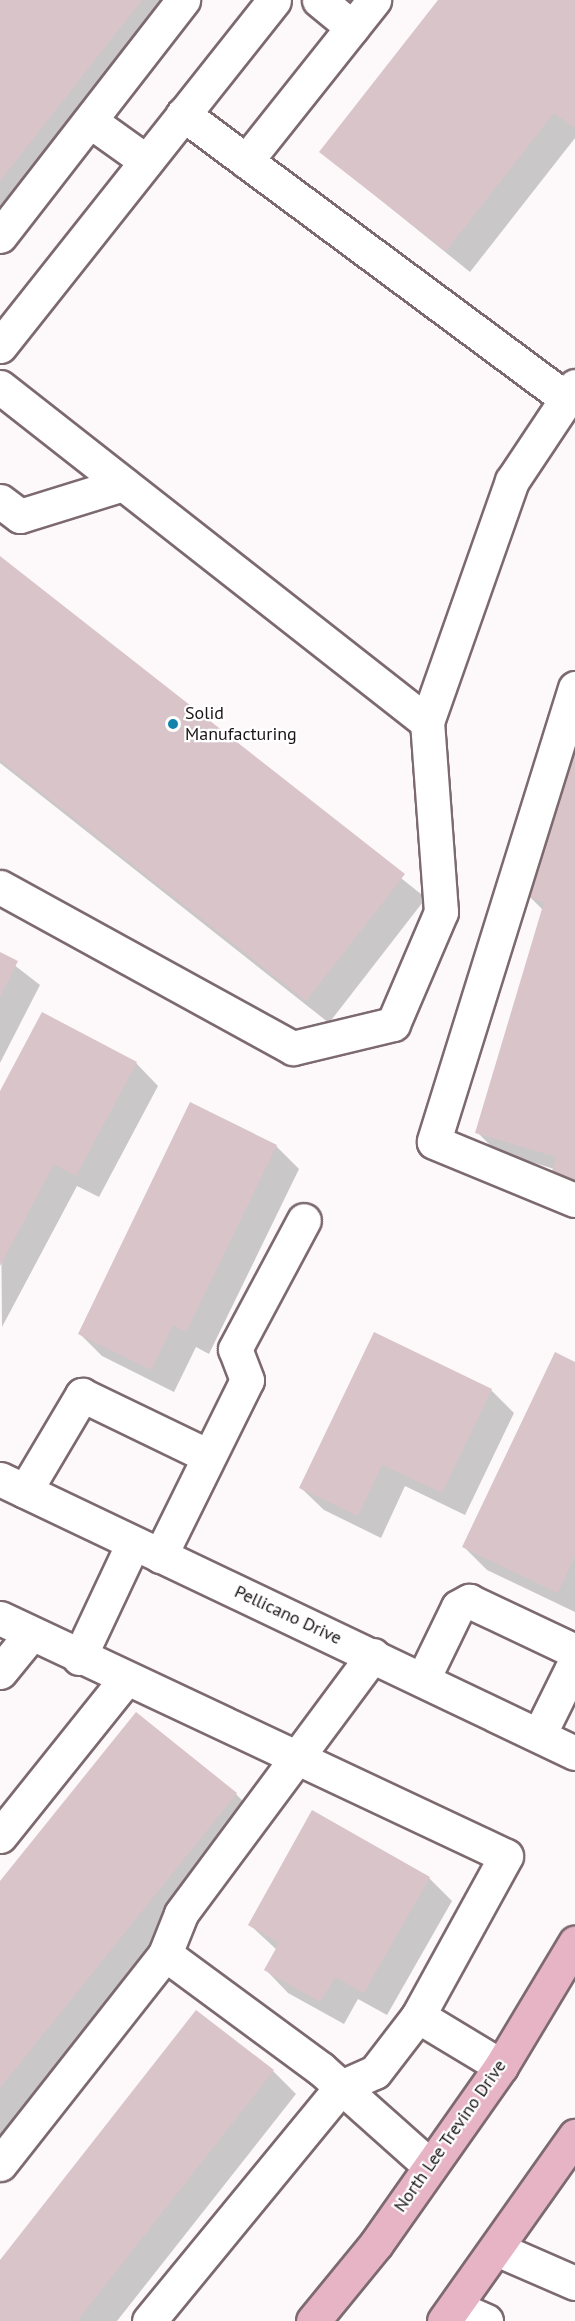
<!DOCTYPE html>
<html>
<head>
<meta charset="utf-8">
<style>
  body { margin:0 }
  #map { position:relative; width:575px; height:2321px; overflow:hidden; background:#fdf9fa; font-family:"PT Sans",sans-serif }
  div>[style] { position:absolute }
  [style*='--x'] { left:calc(var(--x)*1px); top:calc(var(--y)*1px); width:calc(var(--w)*1px); rotate:calc(var(--a)*1deg) }
  .shadow>* { inset:0; background:#0003 }
  .building>* { inset:0; background:#d9c4ca }
  .roads { filter:drop-shadow(2px 0 #7c6a6f) drop-shadow(-2px 0 #7c6a6f) drop-shadow(0 2px #7c6a6f) drop-shadow(0 -2px #7c6a6f) }
  .minor>* { height:33px; margin:-16.5px; padding:0 16.5px; transform-origin:16.5px; border-radius:16.5px; background:#fff }
  .major>* { height:33px; margin:-16.5px; padding:0 16.5px; transform-origin:16.5px; border-radius:16.5px; background:#e6b4c5 }
  .dots>* { width:16px; height:16px; translate:-50% -50%; box-sizing:border-box; border:3px solid #fff; border-radius:50% }
  span { translate:-50% -50%; white-space:nowrap; text-align:center; line-height:1.15; -webkit-text-stroke:4.5px #fff; paint-order:stroke }
  .poi-label { font-size:18px; color:#1a1315 }
  .left { translate:0 -50%; text-align:left }
  .street-label { font-size:18px; color:#1a1315 }
</style>
</head>
<body>
<div id="map">
  <div class="shadow">
    <i style="clip-path:polygon(0 0,182px 0,0 232px)"></i>
    <i style="clip-path:polygon(440px 0,575px 0,575px 138px,470px 272px,321px 152px)"></i>
    <i style="clip-path:polygon(0 558px,426px 898px,329px 1023px,0 763px)"></i>
    <i style="clip-path:polygon(575px 745px,575px 1195px,554px 1169px,496px 1151px,477px 1132px,543px 910px,530px 897px)"></i>
    <i style="clip-path:polygon(0 954px,40px 985px,0 1063px)"></i>
    <i style="clip-path:polygon(136px 1063px,158px 1086px,99px 1197px,77px 1186px,2px 1327px,0 1094px)"></i>
    <i style="clip-path:polygon(276px 1146px,299px 1169px,209px 1354px,196px 1347px,174px 1392px,102px 1356px,80px 1334px)"></i>
    <i style="clip-path:polygon(375px 1334px,491px 1390px,514px 1413px,465px 1515px,405px 1486px,381px 1538px,324px 1510px,301px 1488px)"></i>
    <i style="clip-path:polygon(575px 1364px,575px 1612px,487px 1570px,464px 1547px)"></i>
    <i style="clip-path:polygon(236px 1794px,258px 1817px,0 2139px,0 1884px)"></i>
    <i style="clip-path:polygon(429px 1878px,452px 1901px,387px 2015px,358px 1999px,344px 2024px,288px 1993px,266px 1970px,277px 1950px,250px 1925px)"></i>
    <i style="clip-path:polygon(273px 2071px,296px 2094px,117px 2321px,0 2321px,0 2262px)"></i>
  </div>
  <div class="building">
    <i style="clip-path:polygon(0 0,142px 0,0 181px)"></i>
    <i style="clip-path:polygon(438px 0,575px 0,575px 128px,554px 113px,446px 251px,319px 152px)"></i>
    <i style="clip-path:polygon(0 556px,405px 874px,306px 1001px,0 760px)"></i>
    <i style="clip-path:polygon(575px 742px,575px 1182px,551px 1175px,556px 1157px,475px 1133px,544px 902px,528px 897px)"></i>
    <i style="clip-path:polygon(0 952px,18px 961px,0 997px)"></i>
    <i style="clip-path:polygon(42px 1012px,137px 1062px,76px 1176px,54px 1164px,0 1266px,0 1091px)"></i>
    <i style="clip-path:polygon(190px 1102px,277px 1145px,186px 1332px,173px 1325px,151px 1370px,78px 1334px)"></i>
    <i style="clip-path:polygon(374px 1332px,492px 1389px,442px 1493px,382px 1465px,358px 1516px,299px 1488px)"></i>
    <i style="clip-path:polygon(555px 1352px,575px 1362px,575px 1556px,558px 1593px,462px 1547px)"></i>
    <i style="clip-path:polygon(136px 1712px,237px 1793px,0 2088px,0 1881px)"></i>
    <i style="clip-path:polygon(312px 1810px,430px 1877px,364px 1993px,335px 1977px,320px 2002px,264px 1970px,279px 1943px,248px 1925px)"></i>
    <i style="clip-path:polygon(196px 2010px,274px 2070px,77px 2321px,0 2321px,0 2260px)"></i>
  </div>
  <div class="roads">
    <div class="minor">
      <i style="--x:319;--y:0;--w:43;--a:39.3"></i>
      <i style="--x:183;--y:114;--w:481;--a:36.6"></i>
      <i style="--x:90;--y:121;--w:69;--a:35.5"></i>
      <i style="--x:246;--y:161;--w:206;--a:-51.5"></i>
      <i style="--x:0;--y:236;--w:299;--a:-52.2"></i>
      <i style="--x:0;--y:346;--w:441;--a:-51.6"></i>
      <i style="--x:0;--y:387;--w:543;--a:38.12"></i>
      <i style="--x:0;--y:501;--w:25;--a:37"></i>
      <i style="--x:20;--y:516;--w:108;--a:-17.3"></i>
      <i style="--x:575;--y:688;--w:475;--a:107.3"></i>
      <i style="--x:434;--y:1142;--w:152;--a:22.4"></i>
      <i style="--x:0;--y:887;--w:334;--a:28.8"></i>
      <i style="--x:293;--y:1048;--w:103;--a:-13.5"></i>
      <i style="--x:393;--y:1024;--w:122;--a:-66.8"></i>
      <i style="--x:441;--y:912;--w:191;--a:-94.2"></i>
      <i style="--x:427;--y:722;--w:256;--a:-70.6"></i>
      <i style="--x:512;--y:481;--w:114;--a:-56.4"></i>
      <i style="--x:0;--y:1479;--w:637;--a:25.48"></i>
      <i style="--x:25;--y:1491;--w:112;--a:-59.3"></i>
      <i style="--x:82;--y:1395;--w:140;--a:25.8"></i>
      <i style="--x:160;--y:1556;--w:196;--a:-63.7"></i>
      <i style="--x:247;--y:1380;--w:33;--a:-111"></i>
      <i style="--x:235;--y:1349;--w:146;--a:-61.9"></i>
      <i style="--x:0;--y:1618;--w:559;--a:25.19"></i>
      <i style="--x:506;--y:1856;--w:183;--a:118.8"></i>
      <i style="--x:373;--y:1655;--w:322;--a:126.6"></i>
      <i style="--x:181;--y:1914;--w:43;--a:111.8"></i>
      <i style="--x:165;--y:1954;--w:194;--a:36.4"></i>
      <i style="--x:321;--y:2069;--w:146;--a:41.7"></i>
      <i style="--x:79;--y:1658;--w:127;--a:-64.8"></i>
      <i style="--x:0;--y:1672;--w:49;--a:-50.8"></i>
      <i style="--x:423;--y:1679;--w:80;--a:-64.1"></i>
      <i style="--x:458;--y:1607;--w:13;--a:-29"></i>
      <i style="--x:469;--y:1601;--w:117;--a:25.3"></i>
      <i style="--x:539;--y:1735;--w:81;--a:-63.7"></i>
      <i style="--x:0;--y:1836;--w:200;--a:-51.3"></i>
      <i style="--x:0;--y:2164;--w:267;--a:-51.8"></i>
      <i style="--x:499;--y:2250;--w:83;--a:23.5"></i>
      <i style="--x:455;--y:2307;--w:34;--a:24"></i>
      <i style="--x:149;--y:2321;--w:303;--a:-50.6"></i>
      <i style="--x:341;--y:2087;--w:37;--a:-24"></i>
      <i style="--x:375;--y:2072;--w:71;--a:-52.5"></i>
      <i style="--x:418;--y:2016;--w:97;--a:31.1"></i>
    </div>
    <div class="major">
      <i style="--x:313;--y:2321;--w:99;--a:-50.7"></i>
      <i style="--x:376;--y:2244;--w:218;--a:-54.9"></i>
      <i style="--x:501;--y:2066;--w:144;--a:-59"></i>
      <i style="--x:444;--y:2321;--w:227;--a:-54.7"></i>
    </div>
  </div>
  <div class="dots">
    <i style="left:173px;top:724px;background:#1483aa"></i>
  </div>
  <div class="poi-label">
    <span class="left" style="left:185px;top:724px">Solid<br>Manufacturing</span>
  </div>
  <div class="street-label">
    <span style="left:288px;top:1615px;rotate:25deg">Pellicano Drive</span>
    <span style="left:450px;top:2136px;rotate:-55deg">North Lee Trevino Drive</span>
  </div>
</div>
</body>
</html>
